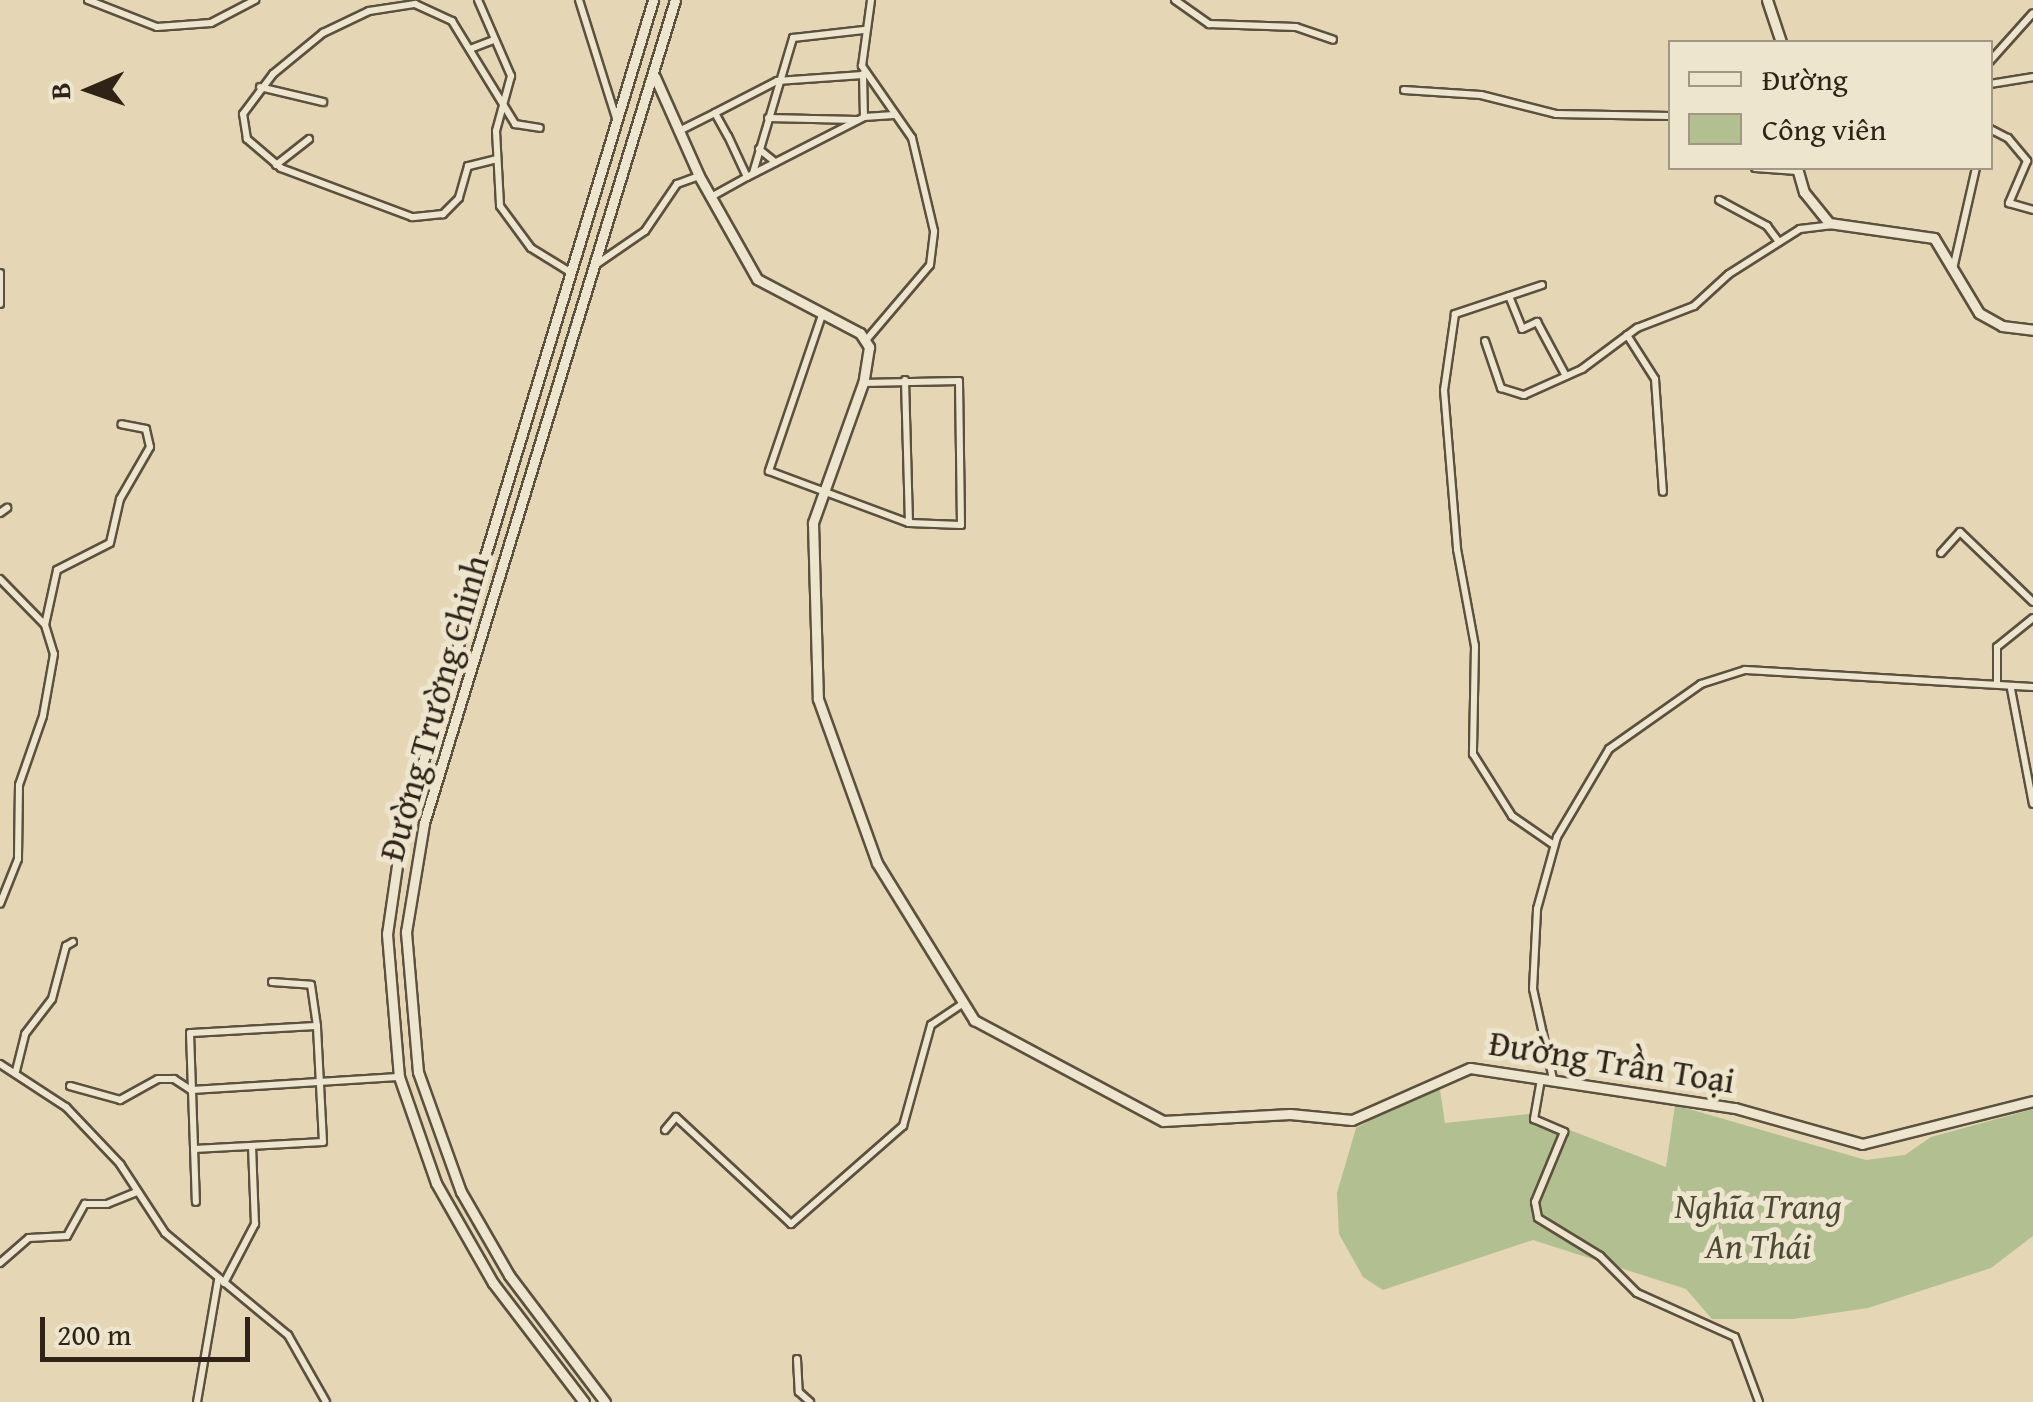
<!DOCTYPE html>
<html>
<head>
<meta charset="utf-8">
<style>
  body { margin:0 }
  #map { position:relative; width:2033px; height:1402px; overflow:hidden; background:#e5d7b5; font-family:"Gentium Book Plus",serif }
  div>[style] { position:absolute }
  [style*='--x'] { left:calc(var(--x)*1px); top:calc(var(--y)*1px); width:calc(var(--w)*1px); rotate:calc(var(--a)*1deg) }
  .green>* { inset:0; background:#b2bf90 }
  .roads { filter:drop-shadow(2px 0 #5c503e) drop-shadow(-2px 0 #5c503e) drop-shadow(0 2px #5c503e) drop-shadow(0 -2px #5c503e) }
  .street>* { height:6px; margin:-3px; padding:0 3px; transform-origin:3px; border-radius:3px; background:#eee5cf }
  .secondary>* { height:9px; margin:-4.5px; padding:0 4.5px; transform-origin:4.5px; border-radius:4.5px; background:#eee5cf }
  span { translate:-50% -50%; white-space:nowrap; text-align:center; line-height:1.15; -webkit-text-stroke:10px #eee5cf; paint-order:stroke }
  .street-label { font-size:35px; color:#2f2317 }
  .park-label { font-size:35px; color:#504a35; font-style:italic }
  .legend { position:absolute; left:1668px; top:40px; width:325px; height:130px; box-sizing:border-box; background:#eee5cf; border:2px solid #a29785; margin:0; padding:12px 18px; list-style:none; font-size:30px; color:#2f2317 }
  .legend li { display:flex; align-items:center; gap:20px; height:50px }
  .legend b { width:50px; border:2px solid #a29785 }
  .north { position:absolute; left:40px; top:40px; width:100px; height:100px; -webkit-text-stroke:8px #eee5cf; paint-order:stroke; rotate:268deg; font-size:28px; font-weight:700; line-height:40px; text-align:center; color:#2f2317 }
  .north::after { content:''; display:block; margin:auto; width:35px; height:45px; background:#2f2317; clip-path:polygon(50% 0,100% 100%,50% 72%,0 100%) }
  .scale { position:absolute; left:40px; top:1317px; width:210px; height:45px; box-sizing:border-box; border:5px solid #2f2317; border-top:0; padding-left:12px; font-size:30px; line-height:35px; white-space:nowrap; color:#2f2317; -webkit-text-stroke:8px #eee5cf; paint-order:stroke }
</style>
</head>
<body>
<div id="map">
  <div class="green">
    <i style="clip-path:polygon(1439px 1083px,1445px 1123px,1528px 1114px,1666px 1167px,1675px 1105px,1866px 1160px,1905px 1155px,1931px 1137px,2033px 1109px,2033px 1236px,1991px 1268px,1868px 1308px,1793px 1319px,1712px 1319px,1686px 1289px,1533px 1240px,1383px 1290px,1363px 1277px,1339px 1234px,1337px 1193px,1356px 1128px)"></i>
  </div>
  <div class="roads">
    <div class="street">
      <i style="--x:88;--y:0;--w:74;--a:21.4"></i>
      <i style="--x:157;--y:27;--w:54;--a:-4.2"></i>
      <i style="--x:211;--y:23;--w:50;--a:-27.6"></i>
      <i style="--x:478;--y:0;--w:83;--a:66.5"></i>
      <i style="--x:511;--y:76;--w:57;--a:105.3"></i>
      <i style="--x:496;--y:131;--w:75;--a:86.9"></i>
      <i style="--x:500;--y:206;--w:52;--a:53.6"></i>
      <i style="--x:531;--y:248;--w:46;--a:31.6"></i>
      <i style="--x:579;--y:0;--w:124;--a:72.6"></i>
      <i style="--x:1175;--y:0;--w:42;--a:35.2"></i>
      <i style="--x:1209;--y:24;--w:87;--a:2"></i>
      <i style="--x:1296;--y:27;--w:39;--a:19"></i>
      <i style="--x:470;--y:49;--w:26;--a:-21"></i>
      <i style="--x:1990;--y:61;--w:64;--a:-48.1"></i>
      <i style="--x:863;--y:74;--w:43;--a:88.7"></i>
      <i style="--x:1990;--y:84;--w:44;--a:-9.2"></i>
      <i style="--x:260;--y:87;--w:65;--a:13.4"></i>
      <i style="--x:1404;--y:90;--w:77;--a:3.7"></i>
      <i style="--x:1481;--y:95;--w:77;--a:14.2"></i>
      <i style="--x:1556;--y:114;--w:114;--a:1"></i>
      <i style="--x:715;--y:113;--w:70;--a:-27.3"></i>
      <i style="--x:777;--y:81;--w:86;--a:-4"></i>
      <i style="--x:768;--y:118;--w:89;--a:1.3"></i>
      <i style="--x:1990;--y:129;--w:20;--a:27"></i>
      <i style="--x:2008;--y:138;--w:30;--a:50"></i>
      <i style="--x:2027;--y:161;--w:46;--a:113.2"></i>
      <i style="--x:2009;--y:203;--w:25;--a:16"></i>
      <i style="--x:679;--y:131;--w:40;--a:-26.6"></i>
      <i style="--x:715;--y:113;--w:26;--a:61"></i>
      <i style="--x:728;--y:136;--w:45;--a:65.1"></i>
      <i style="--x:747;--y:177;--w:41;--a:150.9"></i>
      <i style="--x:759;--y:149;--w:21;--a:39"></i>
      <i style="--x:497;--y:159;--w:30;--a:166"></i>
      <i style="--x:468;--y:166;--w:33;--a:106"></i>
      <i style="--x:459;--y:198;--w:23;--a:135"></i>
      <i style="--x:443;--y:214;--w:31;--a:174"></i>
      <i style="--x:412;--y:217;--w:140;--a:-159.5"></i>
      <i style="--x:281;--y:168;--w:45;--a:-139.5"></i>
      <i style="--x:247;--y:139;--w:25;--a:-99"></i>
      <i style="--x:243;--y:114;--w:50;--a:-53.1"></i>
      <i style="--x:273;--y:74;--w:65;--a:-39.4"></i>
      <i style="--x:323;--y:33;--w:51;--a:-25.6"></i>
      <i style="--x:369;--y:11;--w:47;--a:-8.7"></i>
      <i style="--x:415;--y:4;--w:41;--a:24.7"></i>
      <i style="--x:452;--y:21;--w:121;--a:58.5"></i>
      <i style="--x:515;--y:124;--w:25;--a:9"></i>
      <i style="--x:276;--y:165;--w:42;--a:-38.2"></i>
      <i style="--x:1755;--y:168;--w:42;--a:4.1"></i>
      <i style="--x:753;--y:173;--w:141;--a:-73.5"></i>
      <i style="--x:793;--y:38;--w:71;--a:-6.4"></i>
      <i style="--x:747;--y:177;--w:131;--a:-27.1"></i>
      <i style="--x:864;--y:117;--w:30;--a:-4"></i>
      <i style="--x:1719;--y:200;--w:55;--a:28.4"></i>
      <i style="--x:1767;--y:226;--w:20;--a:53"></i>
      <i style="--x:597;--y:264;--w:58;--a:-34.5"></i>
      <i style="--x:645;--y:231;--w:57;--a:-55.8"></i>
      <i style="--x:677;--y:184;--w:23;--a:-20"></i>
      <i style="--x:1953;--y:269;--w:104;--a:-77.2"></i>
      <i style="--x:0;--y:273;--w:31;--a:90"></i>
      <i style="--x:1542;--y:285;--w:92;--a:161.6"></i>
      <i style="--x:1455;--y:314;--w:77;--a:98.2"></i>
      <i style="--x:1444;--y:390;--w:160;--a:85.3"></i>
      <i style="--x:1457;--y:549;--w:99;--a:79.5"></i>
      <i style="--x:1475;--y:646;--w:108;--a:91.1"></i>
      <i style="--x:1473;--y:754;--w:73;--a:57.8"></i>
      <i style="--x:1512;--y:816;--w:51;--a:34.6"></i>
      <i style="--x:1509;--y:296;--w:35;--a:68"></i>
      <i style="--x:1522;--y:329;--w:17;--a:-25"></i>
      <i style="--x:1537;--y:322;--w:61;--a:61.8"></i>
      <i style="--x:822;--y:315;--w:165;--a:108.8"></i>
      <i style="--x:769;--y:471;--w:149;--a:20.4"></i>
      <i style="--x:909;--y:523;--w:52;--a:2.2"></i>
      <i style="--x:961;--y:525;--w:144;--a:-90.8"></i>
      <i style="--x:959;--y:381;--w:96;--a:178.8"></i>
      <i style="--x:1627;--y:335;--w:52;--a:57.5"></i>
      <i style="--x:1655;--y:379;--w:113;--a:86"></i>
      <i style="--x:867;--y:339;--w:97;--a:-49.6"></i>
      <i style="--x:930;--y:265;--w:34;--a:-83"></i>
      <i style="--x:934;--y:231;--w:96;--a:-103.3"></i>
      <i style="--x:912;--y:138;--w:88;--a:-124.8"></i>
      <i style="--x:862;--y:66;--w:67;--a:-82.2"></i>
      <i style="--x:1485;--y:341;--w:50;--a:71.2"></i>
      <i style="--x:1501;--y:388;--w:24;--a:17"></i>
      <i style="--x:1524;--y:395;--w:64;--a:-24.1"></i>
      <i style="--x:1582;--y:369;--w:69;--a:-36.7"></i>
      <i style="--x:1637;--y:328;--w:61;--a:-21.1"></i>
      <i style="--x:1694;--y:306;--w:47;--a:-42.4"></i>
      <i style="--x:1729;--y:274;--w:84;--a:-32.4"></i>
      <i style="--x:1800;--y:229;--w:31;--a:-7"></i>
      <i style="--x:905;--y:380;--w:143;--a:88.4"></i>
      <i style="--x:0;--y:513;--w:9;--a:-36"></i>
      <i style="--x:1941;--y:553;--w:28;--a:-48"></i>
      <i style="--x:1960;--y:532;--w:101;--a:43.8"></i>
      <i style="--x:0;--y:579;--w:64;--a:45.6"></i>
      <i style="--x:45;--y:625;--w:30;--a:73"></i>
      <i style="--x:54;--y:654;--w:63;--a:100.1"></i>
      <i style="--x:43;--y:716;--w:73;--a:109.2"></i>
      <i style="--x:19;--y:785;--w:74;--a:90.8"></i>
      <i style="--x:18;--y:859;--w:48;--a:111.8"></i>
      <i style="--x:45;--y:625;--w:56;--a:-77.7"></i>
      <i style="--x:57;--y:570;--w:59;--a:-27"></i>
      <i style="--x:110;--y:543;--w:45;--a:-77.2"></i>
      <i style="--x:120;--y:499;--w:60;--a:-60"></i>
      <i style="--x:150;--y:447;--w:18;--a:-103"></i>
      <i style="--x:146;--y:429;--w:25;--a:-169"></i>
      <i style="--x:1997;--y:684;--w:37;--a:-90"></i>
      <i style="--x:1997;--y:647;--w:46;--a:-38.9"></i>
      <i style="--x:2011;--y:689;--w:117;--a:79.2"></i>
      <i style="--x:272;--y:982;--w:39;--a:4"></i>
      <i style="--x:311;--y:985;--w:41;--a:81.7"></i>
      <i style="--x:0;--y:1064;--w:79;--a:33.1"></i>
      <i style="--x:66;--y:1107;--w:79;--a:46.5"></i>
      <i style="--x:120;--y:1164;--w:82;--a:56.9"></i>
      <i style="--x:165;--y:1233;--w:160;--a:39.7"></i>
      <i style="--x:288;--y:1335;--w:77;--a:60.4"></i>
      <i style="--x:16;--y:1071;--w:38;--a:-76"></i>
      <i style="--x:25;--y:1034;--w:44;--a:-52.4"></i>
      <i style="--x:52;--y:999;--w:55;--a:-75.2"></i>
      <i style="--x:66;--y:946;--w:8;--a:-30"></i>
      <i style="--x:1541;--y:1079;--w:41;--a:99.9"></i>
      <i style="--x:1534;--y:1119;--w:33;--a:23"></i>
      <i style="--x:1564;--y:1132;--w:76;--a:112.5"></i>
      <i style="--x:1535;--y:1202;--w:16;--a:79"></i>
      <i style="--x:1538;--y:1218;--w:73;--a:31.5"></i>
      <i style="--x:1600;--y:1256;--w:52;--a:45"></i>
      <i style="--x:1637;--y:1293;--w:107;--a:24.2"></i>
      <i style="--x:1735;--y:1337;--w:69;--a:69.7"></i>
      <i style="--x:1553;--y:1079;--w:92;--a:-102.5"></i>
      <i style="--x:1533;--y:989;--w:80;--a:-87.1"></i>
      <i style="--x:1537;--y:909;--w:75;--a:-74.5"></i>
      <i style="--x:1557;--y:837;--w:102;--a:-59.4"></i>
      <i style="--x:1609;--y:749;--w:113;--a:-35.2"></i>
      <i style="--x:1701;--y:684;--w:46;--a:-17.7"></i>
      <i style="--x:1745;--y:670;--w:289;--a:3.4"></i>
      <i style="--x:70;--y:1086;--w:52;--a:15.6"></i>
      <i style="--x:120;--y:1100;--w:43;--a:-28.9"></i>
      <i style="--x:158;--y:1079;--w:16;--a:0"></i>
      <i style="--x:174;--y:1079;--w:20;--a:33"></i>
      <i style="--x:191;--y:1090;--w:208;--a:-3.6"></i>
      <i style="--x:665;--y:1130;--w:17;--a:-50"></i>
      <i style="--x:676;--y:1117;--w:157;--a:42.9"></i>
      <i style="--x:791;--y:1224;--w:149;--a:-41.2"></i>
      <i style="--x:903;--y:1126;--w:105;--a:-74.5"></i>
      <i style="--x:931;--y:1025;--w:36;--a:-34"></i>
      <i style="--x:194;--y:1149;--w:129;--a:-3.1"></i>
      <i style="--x:323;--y:1142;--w:116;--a:-93"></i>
      <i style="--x:317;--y:1026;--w:127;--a:176.8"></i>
      <i style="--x:190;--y:1033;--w:169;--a:88"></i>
      <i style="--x:0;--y:1263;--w:38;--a:-41"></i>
      <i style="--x:29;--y:1238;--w:38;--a:-3"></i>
      <i style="--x:67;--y:1236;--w:37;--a:-61"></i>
      <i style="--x:85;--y:1204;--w:22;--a:0"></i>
      <i style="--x:107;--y:1204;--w:31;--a:-22"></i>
      <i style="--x:224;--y:1283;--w:67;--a:-62.3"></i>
      <i style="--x:255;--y:1224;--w:78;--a:-92.2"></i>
      <i style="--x:797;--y:1359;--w:33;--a:87"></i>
      <i style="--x:799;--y:1392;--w:15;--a:42"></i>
      <i style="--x:197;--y:1402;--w:124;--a:-80.2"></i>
    </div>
    <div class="secondary">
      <i style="--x:1767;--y:0;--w:44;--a:71.6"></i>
      <i style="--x:655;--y:77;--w:108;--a:66"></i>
      <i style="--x:699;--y:176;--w:118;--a:60.6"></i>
      <i style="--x:757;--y:279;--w:116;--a:27.7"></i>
      <i style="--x:860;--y:333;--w:17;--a:57"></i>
      <i style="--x:869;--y:347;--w:36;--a:99"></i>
      <i style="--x:863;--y:383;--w:149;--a:109.7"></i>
      <i style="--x:813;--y:523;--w:176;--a:88.4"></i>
      <i style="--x:818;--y:699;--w:174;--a:70.2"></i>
      <i style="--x:877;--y:863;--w:185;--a:58.3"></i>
      <i style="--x:974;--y:1020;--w:214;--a:28.1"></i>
      <i style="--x:1163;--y:1121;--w:127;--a:-3.2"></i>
      <i style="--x:1290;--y:1114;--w:62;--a:5.5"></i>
      <i style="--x:1352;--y:1120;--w:129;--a:-23.8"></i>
      <i style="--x:1470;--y:1068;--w:268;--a:8.6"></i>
      <i style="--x:1735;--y:1108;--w:132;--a:15.8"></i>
      <i style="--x:1862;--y:1144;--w:176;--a:-14.1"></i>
      <i style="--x:1797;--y:168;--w:25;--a:74"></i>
      <i style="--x:1804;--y:192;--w:40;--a:51"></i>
      <i style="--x:1829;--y:223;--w:106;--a:8.1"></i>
      <i style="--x:1934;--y:238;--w:87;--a:59"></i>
      <i style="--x:1979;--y:313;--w:26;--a:29"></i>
      <i style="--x:2002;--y:326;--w:31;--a:7"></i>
      <i style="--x:584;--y:1402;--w:150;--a:-127.4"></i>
      <i style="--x:493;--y:1283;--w:115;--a:-119.7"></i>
      <i style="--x:436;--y:1183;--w:112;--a:-109.2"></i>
      <i style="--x:399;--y:1077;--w:144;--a:-94.8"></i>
      <i style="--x:387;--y:934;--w:104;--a:-81.7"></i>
      <i style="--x:402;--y:831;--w:868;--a:-73.19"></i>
      <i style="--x:605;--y:1402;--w:159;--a:-127.1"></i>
      <i style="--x:509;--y:1275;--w:96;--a:-120"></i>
      <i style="--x:461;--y:1192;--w:127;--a:-109.7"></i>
      <i style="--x:418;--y:1072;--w:141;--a:-94.9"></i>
      <i style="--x:406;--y:932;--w:110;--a:-80.6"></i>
      <i style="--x:424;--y:823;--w:860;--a:-73.04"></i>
    </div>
  </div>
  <div class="street-label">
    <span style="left:434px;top:708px;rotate:-74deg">Đường Trường Chinh</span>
    <span style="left:1612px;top:1062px;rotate:9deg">Đường Trần Toại</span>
  </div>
  <div class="park-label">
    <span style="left:1758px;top:1226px">Nghĩa Trang<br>An Thái</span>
  </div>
  <ul class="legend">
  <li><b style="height:12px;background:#eee5cf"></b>Đường</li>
  <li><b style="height:28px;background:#b2bf90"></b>Công viên</li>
  </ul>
  <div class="north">B</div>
  <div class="scale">200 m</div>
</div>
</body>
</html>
